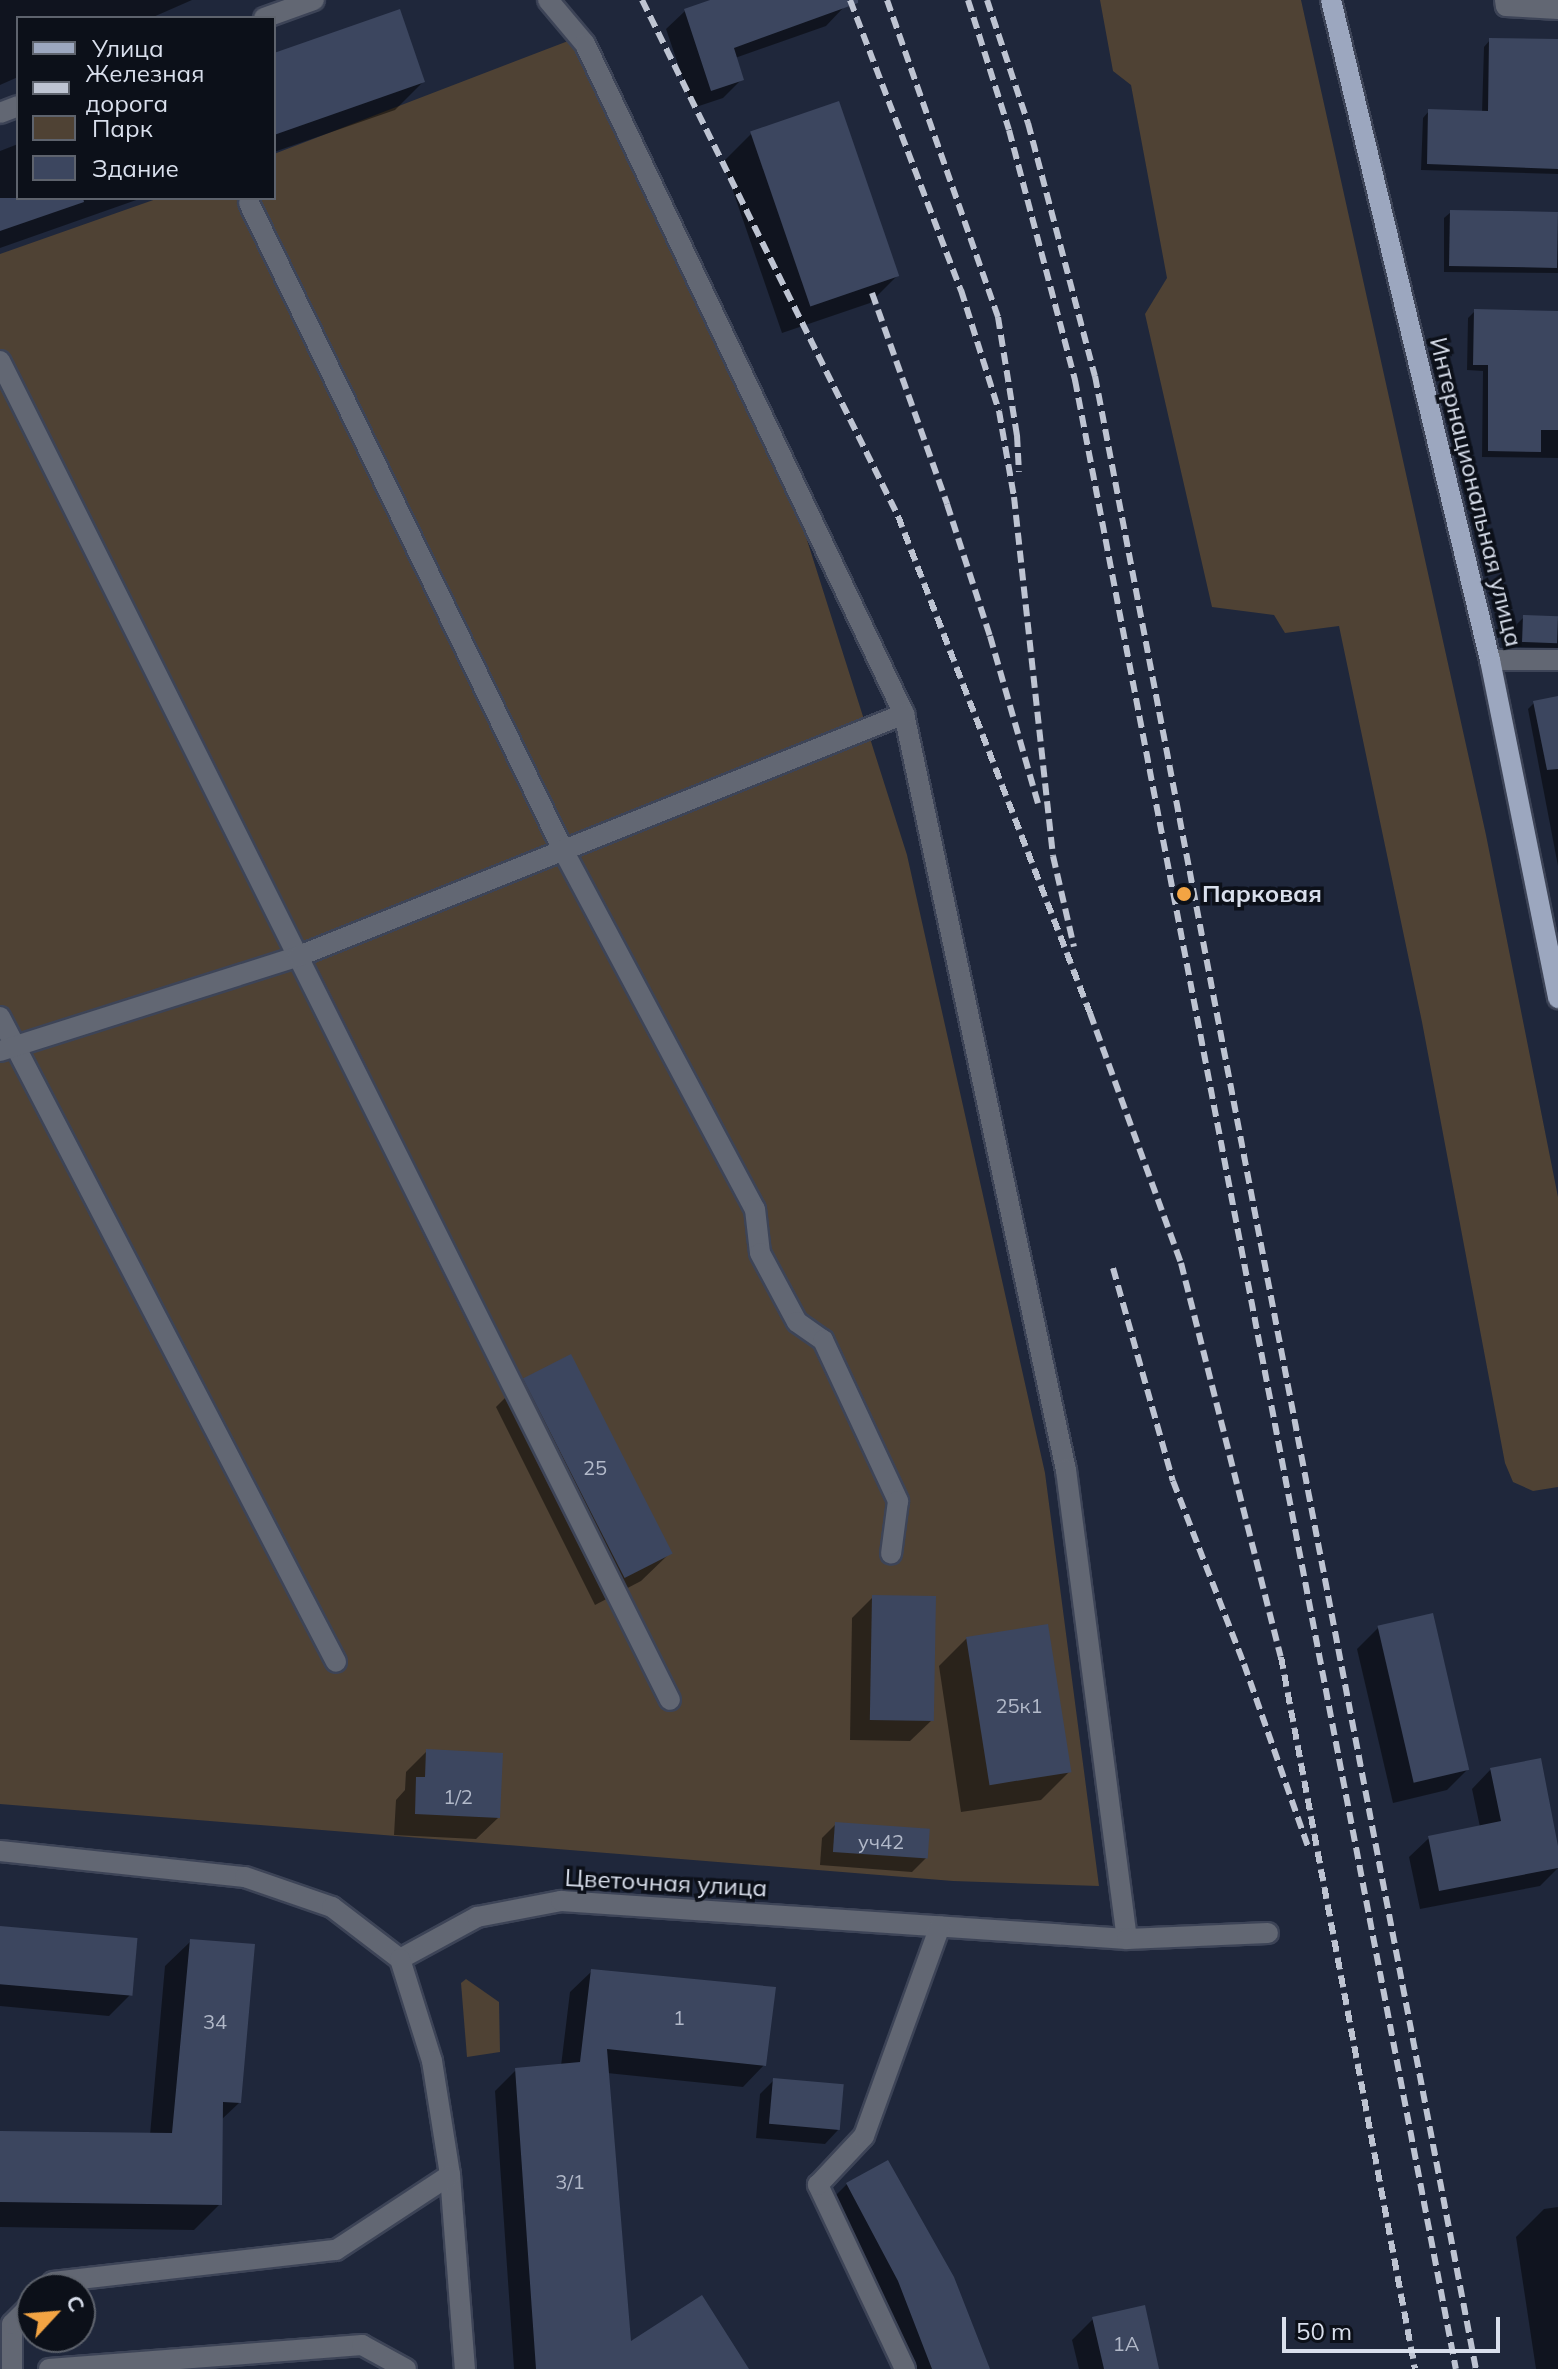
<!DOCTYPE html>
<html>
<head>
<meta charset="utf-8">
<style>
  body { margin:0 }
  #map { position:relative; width:1558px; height:2369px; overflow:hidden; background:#1f273b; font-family:Mulish,sans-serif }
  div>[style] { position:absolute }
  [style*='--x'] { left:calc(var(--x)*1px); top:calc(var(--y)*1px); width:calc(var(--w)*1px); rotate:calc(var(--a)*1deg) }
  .green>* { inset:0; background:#4f4234 }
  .shadow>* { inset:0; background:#0007 }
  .building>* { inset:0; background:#3c465f; transform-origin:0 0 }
  .roads { filter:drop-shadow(2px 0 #3d4457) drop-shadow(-2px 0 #3d4457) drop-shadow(0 2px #3d4457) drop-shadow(0 -2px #3d4457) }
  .minor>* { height:20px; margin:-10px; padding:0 10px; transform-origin:10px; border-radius:10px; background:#626773 }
  .major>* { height:20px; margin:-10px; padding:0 10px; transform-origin:10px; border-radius:10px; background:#9ca7bf }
  .rail>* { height:6px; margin-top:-3px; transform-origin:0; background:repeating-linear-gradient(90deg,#bec4d2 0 12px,transparent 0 18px) }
  .dots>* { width:22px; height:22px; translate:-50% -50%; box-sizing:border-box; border:4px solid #0c1019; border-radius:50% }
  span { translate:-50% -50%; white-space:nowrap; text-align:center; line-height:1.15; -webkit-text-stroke:7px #0c1019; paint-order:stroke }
  .number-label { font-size:20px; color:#b2b9c9 }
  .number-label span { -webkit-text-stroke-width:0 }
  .street-label { font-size:24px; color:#d9dfec }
  .poi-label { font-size:24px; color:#d9dfec; font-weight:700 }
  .left { translate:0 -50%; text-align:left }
  .legend { position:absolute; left:16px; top:16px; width:260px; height:184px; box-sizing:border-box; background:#0c1019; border:2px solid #5e636d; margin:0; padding:10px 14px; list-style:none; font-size:24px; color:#d9dfec }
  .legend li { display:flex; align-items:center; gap:16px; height:40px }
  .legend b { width:40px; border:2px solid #5e636d }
  .north { position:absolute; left:16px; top:2273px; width:80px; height:80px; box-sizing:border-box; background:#0c1019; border:2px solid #5e636d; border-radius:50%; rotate:64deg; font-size:22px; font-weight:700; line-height:32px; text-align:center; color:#d9dfec }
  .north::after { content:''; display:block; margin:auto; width:28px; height:36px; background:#f3a443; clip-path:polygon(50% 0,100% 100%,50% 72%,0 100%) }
  .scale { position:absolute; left:1282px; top:2317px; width:218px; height:36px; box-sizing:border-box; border:4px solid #d9dfec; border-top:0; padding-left:10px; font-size:24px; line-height:28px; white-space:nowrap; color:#d9dfec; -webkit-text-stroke:6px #0c1019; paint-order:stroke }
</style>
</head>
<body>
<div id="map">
  <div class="green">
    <i style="clip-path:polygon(1100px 0,1301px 0,1486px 835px,1558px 1197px,1558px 1487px,1533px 1491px,1513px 1482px,1505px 1463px,1422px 1022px,1339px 626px,1285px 633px,1274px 615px,1212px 607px,1145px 314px,1167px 278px,1131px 85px,1113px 71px)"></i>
    <i style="clip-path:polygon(589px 33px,781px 458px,907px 855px,1045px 1473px,1099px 1886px,953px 1881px,0 1804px,0 254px,159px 198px,274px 198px,274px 154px)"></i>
    <i style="clip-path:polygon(466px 1979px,499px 2002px,500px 2052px,467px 2057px,461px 1983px)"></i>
  </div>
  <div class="shadow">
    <i style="clip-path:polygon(0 0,192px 0,151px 18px,18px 18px,18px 77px,0 85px)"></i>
    <i style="clip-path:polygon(716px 0,842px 0,844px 7px,826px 26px,735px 58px,742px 79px,723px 98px,693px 108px,666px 29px,685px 11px)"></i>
    <i style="clip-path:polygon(1490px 40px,1558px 41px,1558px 174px,1421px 170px,1423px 118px,1429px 111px,1482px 113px,1484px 47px)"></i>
    <i style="clip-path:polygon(274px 55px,423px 82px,395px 110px,274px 152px)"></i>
    <i style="clip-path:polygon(751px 134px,898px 275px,870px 303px,782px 333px,723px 162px)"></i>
    <i style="clip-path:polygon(18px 144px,18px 198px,142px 198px,0 248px,0 151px)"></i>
    <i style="clip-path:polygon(1451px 212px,1558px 213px,1558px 273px,1444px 272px,1444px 218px)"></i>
    <i style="clip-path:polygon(1475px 311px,1558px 313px,1558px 458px,1482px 457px,1483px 371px,1467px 370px,1468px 318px)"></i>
    <i style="clip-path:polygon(1524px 617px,1558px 618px,1558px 648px,1517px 647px,1517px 624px)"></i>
    <i style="clip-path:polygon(1558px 698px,1558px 866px,1528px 709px,1534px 703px)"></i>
    <i style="clip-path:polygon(524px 1379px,669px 1554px,641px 1581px,595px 1605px,496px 1407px)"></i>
    <i style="clip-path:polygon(873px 1597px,932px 1720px,910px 1741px,850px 1740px,852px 1618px)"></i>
    <i style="clip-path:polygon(1378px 1628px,1468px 1769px,1447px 1790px,1393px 1803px,1357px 1649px)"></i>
    <i style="clip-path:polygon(967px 1638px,1069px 1772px,1041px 1800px,961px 1812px,939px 1666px)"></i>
    <i style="clip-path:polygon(427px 1751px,498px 1818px,476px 1839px,394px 1835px,396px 1800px,405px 1790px,406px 1772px)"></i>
    <i style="clip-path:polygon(1491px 1769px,1558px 1857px,1558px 1868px,1540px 1886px,1420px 1909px,1409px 1857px,1429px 1838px,1480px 1827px,1472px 1789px)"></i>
    <i style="clip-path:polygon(836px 1824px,926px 1858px,912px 1872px,820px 1865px,822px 1838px)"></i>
    <i style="clip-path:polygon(0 1928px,130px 1995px,109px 2016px,0 2006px)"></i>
    <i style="clip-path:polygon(191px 1941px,239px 2103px,221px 2120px,220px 2204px,194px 2230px,0 2227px,0 2133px,150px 2135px,165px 1966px)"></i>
    <i style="clip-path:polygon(592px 1971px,764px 2065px,743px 2087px,607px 2073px,629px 2344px,746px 2369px,514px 2369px,495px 2091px,516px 2070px,561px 2066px,570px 1992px)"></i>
    <i style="clip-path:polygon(774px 2080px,838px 2130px,825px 2144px,756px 2138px,760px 2094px)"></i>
    <i style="clip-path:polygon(887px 2162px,988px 2369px,897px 2369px,821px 2210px,847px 2184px)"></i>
    <i style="clip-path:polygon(1558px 2207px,1558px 2369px,1536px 2369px,1516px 2237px,1544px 2209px)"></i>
    <i style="clip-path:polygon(1093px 2319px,1157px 2369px,1079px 2369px,1072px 2340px)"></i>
  </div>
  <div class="building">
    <i style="clip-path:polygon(710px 0,858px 0,858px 3px,734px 48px,744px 80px,711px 91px,684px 9px)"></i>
    <i style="clip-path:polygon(400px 9px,425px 82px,274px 135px,274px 53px)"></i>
    <i style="clip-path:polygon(1489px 38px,1558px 39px,1558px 169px,1427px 164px,1428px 109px,1488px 111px)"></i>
    <i style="left:839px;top:101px;width:185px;height:94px;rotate:71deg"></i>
    <i style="clip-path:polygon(0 198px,83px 198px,84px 202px,0 231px)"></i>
    <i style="left:1450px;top:210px;width:108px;height:56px;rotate:1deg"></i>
    <i style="clip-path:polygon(1474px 309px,1558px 311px,1558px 430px,1541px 430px,1541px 452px,1488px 451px,1488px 365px,1473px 365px)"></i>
    <i style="left:1523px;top:615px;width:35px;height:27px;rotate:2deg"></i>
    <i style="clip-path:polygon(1558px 696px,1558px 769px,1547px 770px,1533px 701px)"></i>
    <i style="left:571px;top:1354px;width:224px;height:54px;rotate:63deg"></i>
    <i style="left:872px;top:1595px;width:64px;height:125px;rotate:1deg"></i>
    <i style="left:1433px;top:1613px;width:161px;height:57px;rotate:77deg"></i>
    <i style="left:1048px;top:1624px;width:150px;height:83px;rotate:81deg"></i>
    <i style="clip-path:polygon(426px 1749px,503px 1753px,500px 1818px,415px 1814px,416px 1777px,425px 1777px)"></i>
    <i style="clip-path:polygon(1541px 1758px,1558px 1846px,1558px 1868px,1439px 1891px,1428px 1836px,1501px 1821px,1490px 1768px)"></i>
    <i style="left:835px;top:1822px;width:95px;height:30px;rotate:4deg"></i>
    <i style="left:0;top:1926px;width:138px;height:58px;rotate:5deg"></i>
    <i style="clip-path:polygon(190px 1939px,255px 1944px,241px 2103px,223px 2102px,222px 2205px,0 2202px,0 2131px,172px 2133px)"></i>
    <i style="clip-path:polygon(591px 1969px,776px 1987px,766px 2066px,607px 2049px,631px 2341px,702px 2295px,749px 2369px,536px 2369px,515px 2068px,580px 2062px)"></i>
    <i style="left:773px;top:2078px;width:71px;height:46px;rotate:5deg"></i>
    <i style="clip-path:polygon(888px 2160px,954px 2277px,990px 2369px,932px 2369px,898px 2281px,846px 2183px)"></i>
    <i style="clip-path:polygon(1145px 2305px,1159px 2369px,1104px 2369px,1092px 2317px)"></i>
  </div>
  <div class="roads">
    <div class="minor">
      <i style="--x:548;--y:0;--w:57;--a:49.9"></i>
      <i style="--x:585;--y:44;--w:742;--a:64.54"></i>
      <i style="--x:904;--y:714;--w:773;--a:77.91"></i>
      <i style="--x:1066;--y:1470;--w:473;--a:82.6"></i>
      <i style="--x:1505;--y:0;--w:6;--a:81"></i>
      <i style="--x:1506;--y:6;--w:52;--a:3.3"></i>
      <i style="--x:264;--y:18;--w:53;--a:-19.8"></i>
      <i style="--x:0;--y:113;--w:19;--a:-21"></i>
      <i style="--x:249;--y:203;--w:719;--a:64.11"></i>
      <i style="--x:563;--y:850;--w:407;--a:61.9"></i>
      <i style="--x:755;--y:1209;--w:44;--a:83.5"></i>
      <i style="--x:760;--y:1253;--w:78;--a:61.8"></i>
      <i style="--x:797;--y:1322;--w:32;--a:35"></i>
      <i style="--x:823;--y:1340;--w:178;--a:65"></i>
      <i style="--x:898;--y:1501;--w:53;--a:97.5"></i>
      <i style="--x:0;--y:361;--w:1497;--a:63.42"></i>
      <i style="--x:1490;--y:660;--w:68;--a:0"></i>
      <i style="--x:0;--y:1017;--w:727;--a:62.48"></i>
      <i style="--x:0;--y:1051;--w:314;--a:-17.6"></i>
      <i style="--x:299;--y:956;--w:652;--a:-21.8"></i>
      <i style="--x:0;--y:1851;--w:246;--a:6.1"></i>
      <i style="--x:245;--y:1877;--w:92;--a:19"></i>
      <i style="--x:332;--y:1907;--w:86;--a:37.4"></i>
      <i style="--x:400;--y:1959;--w:88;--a:-28.6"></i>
      <i style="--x:477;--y:1917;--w:86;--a:-10.8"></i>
      <i style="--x:561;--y:1901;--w:567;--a:3.84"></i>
      <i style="--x:1127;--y:1939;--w:141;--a:-2.4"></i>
      <i style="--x:400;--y:1959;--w:107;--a:72.6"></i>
      <i style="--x:432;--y:2061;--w:115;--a:81"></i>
      <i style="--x:450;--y:2175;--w:195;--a:85.6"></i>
      <i style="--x:47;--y:2289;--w:9;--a:-49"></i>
      <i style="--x:53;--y:2282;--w:285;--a:-6.5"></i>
      <i style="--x:336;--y:2250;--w:136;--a:-33.3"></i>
      <i style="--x:12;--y:2369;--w:45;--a:-90"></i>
      <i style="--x:12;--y:2324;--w:28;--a:-45"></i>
      <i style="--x:49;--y:2369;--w:314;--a:-4.4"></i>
      <i style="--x:362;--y:2345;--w:50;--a:28.6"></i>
      <i style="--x:905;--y:2369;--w:204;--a:-115.3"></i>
      <i style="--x:818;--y:2185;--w:67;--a:-46.8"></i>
      <i style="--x:864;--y:2136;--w:223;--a:-70.1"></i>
    </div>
    <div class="major">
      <i style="--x:1331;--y:0;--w:679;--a:76.46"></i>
      <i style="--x:1490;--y:660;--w:345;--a:78.6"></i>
    </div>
  </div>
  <div class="rail">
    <i style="--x:642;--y:0;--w:576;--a:63.61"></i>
    <i style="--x:898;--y:516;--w:533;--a:68.88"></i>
    <i style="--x:1090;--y:1013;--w:266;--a:70"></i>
    <i style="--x:1181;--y:1263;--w:406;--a:75.8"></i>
    <i style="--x:1281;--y:1657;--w:724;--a:79.34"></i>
    <i style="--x:850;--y:0;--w:311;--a:69.1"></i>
    <i style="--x:961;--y:290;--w:127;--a:72.6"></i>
    <i style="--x:999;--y:411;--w:87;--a:80.1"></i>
    <i style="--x:1014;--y:497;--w:361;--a:83.8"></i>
    <i style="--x:1053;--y:856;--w:93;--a:77"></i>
    <i style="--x:887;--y:0;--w:336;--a:70.7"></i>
    <i style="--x:998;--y:317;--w:120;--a:80.9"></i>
    <i style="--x:1017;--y:435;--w:37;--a:87"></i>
    <i style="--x:968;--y:0;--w:136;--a:72.5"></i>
    <i style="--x:1009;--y:130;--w:259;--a:75.2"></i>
    <i style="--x:1075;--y:380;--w:2025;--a:79.16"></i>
    <i style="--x:987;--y:0;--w:130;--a:71.6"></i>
    <i style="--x:1028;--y:123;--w:262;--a:75.2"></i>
    <i style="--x:1095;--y:376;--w:2029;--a:79.18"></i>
    <i style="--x:872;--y:293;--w:224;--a:70.4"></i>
    <i style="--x:947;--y:504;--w:139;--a:72"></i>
    <i style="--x:990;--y:636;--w:178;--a:74"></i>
    <i style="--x:1113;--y:1268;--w:221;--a:74.3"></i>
    <i style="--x:1173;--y:1481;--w:196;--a:68.8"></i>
    <i style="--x:1244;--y:1664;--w:194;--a:70.7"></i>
  </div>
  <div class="dots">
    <i style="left:1184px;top:894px;background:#f3a443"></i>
  </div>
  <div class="number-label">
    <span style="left:595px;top:1467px">25</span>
    <span style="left:1019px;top:1705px">25к1</span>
    <span style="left:458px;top:1796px">1/2</span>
    <span style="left:881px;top:1841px">уч42</span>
    <span style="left:679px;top:2017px">1</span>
    <span style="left:215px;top:2021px">34</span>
    <span style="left:570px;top:2181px">3/1</span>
    <span style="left:1126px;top:2343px">1А</span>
  </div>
  <div class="street-label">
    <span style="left:1476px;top:492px;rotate:76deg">Интернациональная улица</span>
    <span style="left:666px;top:1883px;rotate:3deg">Цветочная улица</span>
  </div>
  <div class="poi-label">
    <span class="left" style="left:1202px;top:894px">Парковая</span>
  </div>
  <ul class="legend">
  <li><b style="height:10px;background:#9ca7bf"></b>Улица</li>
  <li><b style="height:10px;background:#bec4d2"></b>Железная дорога</li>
  <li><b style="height:22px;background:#4f4234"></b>Парк</li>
  <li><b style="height:22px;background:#3c465f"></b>Здание</li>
  </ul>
  <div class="north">С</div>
  <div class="scale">50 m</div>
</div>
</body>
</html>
